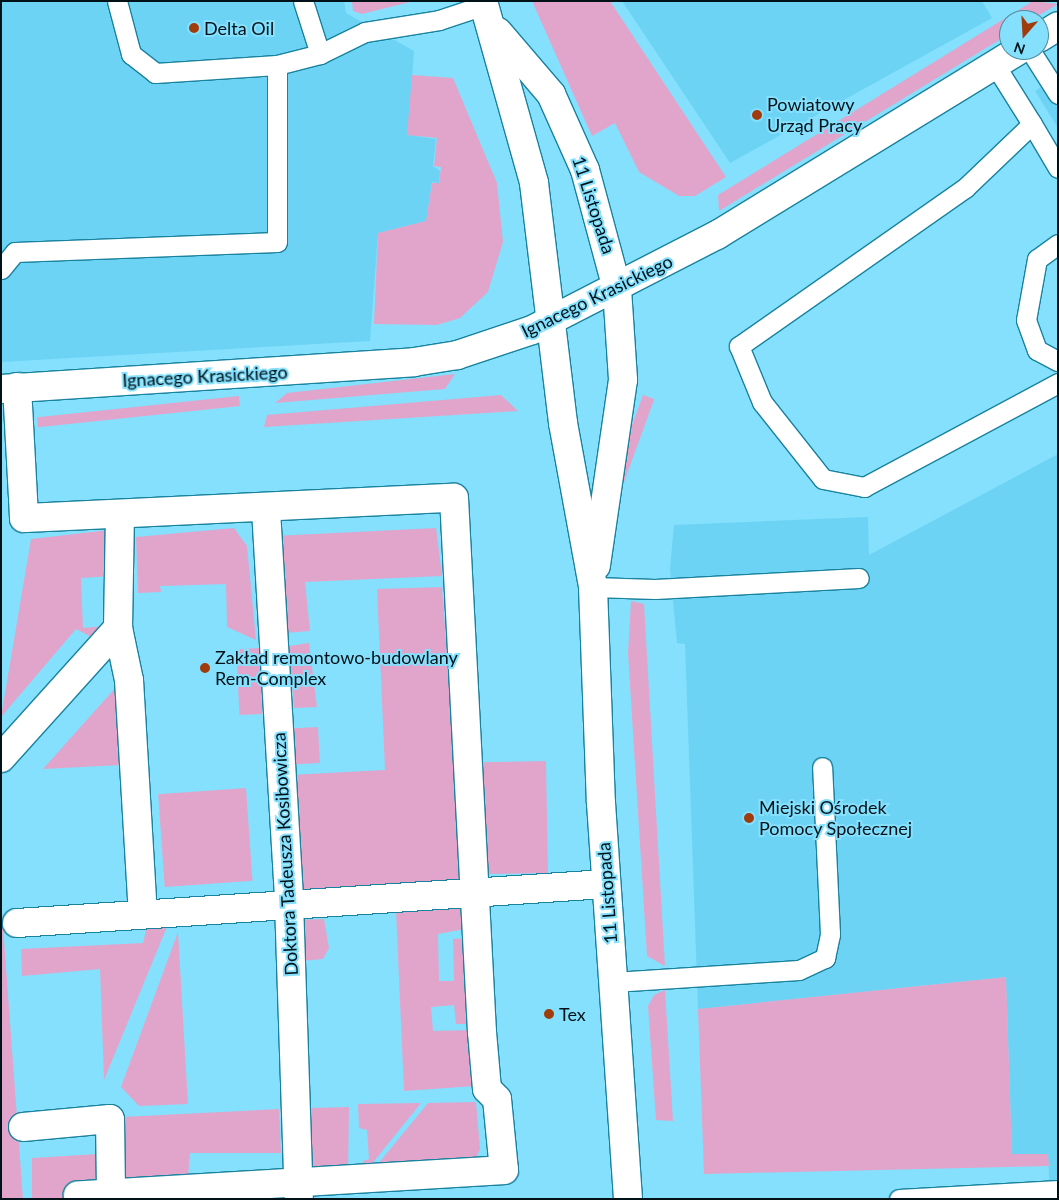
<!DOCTYPE html>
<html>
<head>
<meta charset="utf-8">
<style>
  body { margin:0 }
  #map { position:relative; width:1059px; height:1200px; overflow:hidden; background:#84e0fd; font-family:Lato,sans-serif }
  div>[style] { position:absolute }
  [style*='--x'] { left:calc(var(--x)*1px); top:calc(var(--y)*1px); width:calc(var(--w)*1px); rotate:calc(var(--a)*1deg) }
  .built>* { inset:0; background:#6dd3f4 }
  .green>* { inset:0; background:#e1a5cb; transform-origin:0 0 }
  .roads { filter:drop-shadow(1px 0 #19829d) drop-shadow(-1px 0 #19829d) drop-shadow(0 1px #19829d) drop-shadow(0 -1px #19829d) }
  .lane>* { height:19px; margin:-9.5px; padding:0 9.5px; transform-origin:9.5px; border-radius:9.5px; background:#fff }
  .street>* { height:28px; margin:-14px; padding:0 14px; transform-origin:14px; border-radius:14px; background:#fff }
  .dots>* { width:14px; height:14px; translate:-50% -50%; box-sizing:border-box; border:2px solid #84e0fd; border-radius:50% }
  span { translate:-50% -50%; white-space:nowrap; text-align:center; line-height:1.15; -webkit-text-stroke:4px #84e0fd; paint-order:stroke }
  .poi-label { font-size:18px; color:#001117 }
  .left { translate:0 -50%; text-align:left }
  .street-label { font-size:18px; color:#001117 }
  .frame { position:absolute; inset:0; border:2px solid #001117; pointer-events:none }
  .north { position:absolute; left:999px; top:10px; width:50px; height:50px; box-sizing:border-box; background:#84e0fd; border:1px solid #4f8da1; border-radius:50%; rotate:199deg; font-size:14px; font-weight:700; line-height:20px; text-align:center; color:#001117 }
  .north::after { content:''; display:block; margin:auto; width:18px; height:22px; background:#a03b0c; clip-path:polygon(50% 0,100% 100%,50% 72%,0 100%) }
</style>
</head>
<body>
<div id="map">
  <div class="built">
    <i style="clip-path:polygon(1px 1px,344px 1px,346px 13px,414px 51px,408px 135px,436px 139px,433px 166px,440px 171px,439px 183px,432px 182px,426px 221px,378px 233px,370px 341px,1px 362px)"></i>
    <i style="clip-path:polygon(622px 1px,982px 1px,992px 18px,730px 163px)"></i>
    <i style="clip-path:polygon(1058px 76px,1058px 128px,1035px 91px)"></i>
    <i style="clip-path:polygon(1058px 454px,1058px 1199px,1050px 1199px,1048px 1154px,1012px 1154px,1006px 977px,698px 1009px,685px 644px,677px 643px,670px 569px,674px 525px,868px 517px,869px 555px)"></i>
  </div>
  <div class="green">
    <i style="clip-path:polygon(352px 1px,414px 1px,362px 14px,353px 11px)"></i>
    <i style="clip-path:polygon(532px 1px,610px 1px,726px 177px,695px 196px,679px 196px,639px 172px,615px 123px,592px 136px)"></i>
    <i style="clip-path:polygon(1033px 1px,1058px 4px,1031px 20px,1009px 20px,1009px 34px,719px 211px,718px 195px)"></i>
    <i style="clip-path:polygon(412px 75px,453px 78px,497px 183px,503px 242px,488px 292px,460px 318px,437px 325px,374px 324px,378px 233px,426px 221px,432px 183px,439px 183px,441px 167px,434px 166px,437px 138px,407px 135px)"></i>
    <i style="clip-path:polygon(455px 374px,445px 389px,275px 403px,287px 393px)"></i>
    <i style="clip-path:polygon(501px 395px,518px 411px,264px 427px,267px 415px)"></i>
    <i style="left:643px;top:395px;width:12px;height:174px;rotate:20deg"></i>
    <i style="left:239px;top:396px;width:10px;height:203px;rotate:84deg"></i>
    <i style="clip-path:polygon(234px 528px,247px 546px,256px 640px,227px 627px,226px 584px,160px 586px,161px 592px,138px 593px,136px 537px)"></i>
    <i style="clip-path:polygon(436px 528px,442px 576px,305px 582px,310px 631px,284px 633px,274px 536px)"></i>
    <i style="clip-path:polygon(109px 530px,112px 576px,81px 578px,83px 628px,104px 626px,101px 642px,76px 629px,1px 717px,31px 539px)"></i>
    <i style="clip-path:polygon(442px 587px,463px 876px,458px 881px,299px 891px,290px 775px,385px 770px,377px 589px)"></i>
    <i style="clip-path:polygon(631px 601px,644px 604px,665px 966px,647px 956px,628px 653px)"></i>
    <i style="clip-path:polygon(309px 643px,317px 707px,294px 708px,289px 646px)"></i>
    <i style="left:259px;top:648px;width:66px;height:23px;rotate:87deg"></i>
    <i style="clip-path:polygon(118px 685px,120px 765px,43px 769px)"></i>
    <i style="left:318px;top:727px;width:36px;height:29px;rotate:87deg"></i>
    <i style="left:546px;top:761px;width:112px;height:65px;rotate:89deg"></i>
    <i style="left:246px;top:788px;width:93px;height:88px;rotate:86deg"></i>
    <i style="clip-path:polygon(1px 899px,23px 1199px,1px 1199px)"></i>
    <i style="clip-path:polygon(464px 908px,465px 929px,438px 934px,439px 981px,454px 981px,453px 939px,467px 938px,471px 1024px,456px 1024px,454px 1005px,431px 1007px,433px 1031px,473px 1030px,475px 1086px,404px 1091px,396px 912px)"></i>
    <i style="clip-path:polygon(171px 917px,104px 1080px,100px 969px,22px 976px,21px 949px,143px 943px,149px 919px)"></i>
    <i style="clip-path:polygon(324px 919px,329px 948px,323px 959px,301px 961px,297px 920px)"></i>
    <i style="clip-path:polygon(178px 932px,188px 1104px,139px 1106px,121px 1087px)"></i>
    <i style="clip-path:polygon(1006px 977px,1012px 1154px,1048px 1154px,1049px 1166px,704px 1174px,698px 1009px)"></i>
    <i style="clip-path:polygon(665px 990px,673px 1121px,656px 1120px,648px 1006px,654px 995px)"></i>
    <i style="clip-path:polygon(476px 1102px,480px 1149px,475px 1160px,373px 1170px,428px 1103px)"></i>
    <i style="clip-path:polygon(421px 1103px,367px 1170px,363px 1170px,363px 1161px,369px 1159px,367px 1130px,359px 1128px,358px 1104px)"></i>
    <i style="clip-path:polygon(349px 1107px,348px 1171px,318px 1172px,312px 1163px,309px 1108px)"></i>
    <i style="clip-path:polygon(279px 1109px,281px 1153px,190px 1153px,188px 1177px,135px 1183px,123px 1176px,122px 1117px)"></i>
    <i style="clip-path:polygon(98px 1154px,97px 1177px,69px 1199px,32px 1199px,32px 1158px)"></i>
  </div>
  <div class="roads">
    <div class="lane">
      <i style="--x:117;--y:1;--w:55;--a:75.2"></i>
      <i style="--x:131;--y:54;--w:31;--a:38"></i>
      <i style="--x:155;--y:73;--w:122;--a:-3.8"></i>
      <i style="--x:277;--y:65;--w:44;--a:-14.3"></i>
      <i style="--x:320;--y:54;--w:50;--a:-26.1"></i>
      <i style="--x:365;--y:32;--w:75;--a:-9.2"></i>
      <i style="--x:439;--y:20;--w:47;--a:-18.4"></i>
      <i style="--x:303;--y:1;--w:56;--a:72.2"></i>
      <i style="--x:1030;--y:50;--w:52;--a:57.5"></i>
      <i style="--x:995;--y:65;--w:70;--a:57.9"></i>
      <i style="--x:1032;--y:124;--w:93;--a:136.3"></i>
      <i style="--x:965;--y:188;--w:276;--a:145"></i>
      <i style="--x:739;--y:346;--w:61;--a:67.7"></i>
      <i style="--x:762;--y:402;--w:98;--a:51.6"></i>
      <i style="--x:823;--y:479;--w:42;--a:11"></i>
      <i style="--x:864;--y:487;--w:220;--a:-28.2"></i>
      <i style="--x:1032;--y:124;--w:51;--a:59.4"></i>
      <i style="--x:1058;--y:244;--w:26;--a:144"></i>
      <i style="--x:1037;--y:259;--w:62;--a:100.2"></i>
      <i style="--x:1026;--y:320;--w:32;--a:70"></i>
      <i style="--x:1037;--y:350;--w:24;--a:28"></i>
      <i style="--x:1;--y:269;--w:22;--a:-51"></i>
      <i style="--x:15;--y:252;--w:262;--a:-2.2"></i>
      <i style="--x:277;--y:242;--w:177;--a:-90"></i>
      <i style="--x:593;--y:587;--w:62;--a:1.8"></i>
      <i style="--x:655;--y:589;--w:204;--a:-3.1"></i>
      <i style="--x:613;--y:982;--w:186;--a:-3.7"></i>
      <i style="--x:799;--y:970;--w:29;--a:-25"></i>
      <i style="--x:825;--y:958;--w:25;--a:-78"></i>
      <i style="--x:830;--y:934;--w:167;--a:-92.7"></i>
      <i style="--x:899;--y:1199;--w:159;--a:-3.2"></i>
    </div>
    <div class="street">
      <i style="--x:483;--y:1;--w:189;--a:74.3"></i>
      <i style="--x:534;--y:183;--w:242;--a:83.1"></i>
      <i style="--x:563;--y:423;--w:167;--a:79.6"></i>
      <i style="--x:593;--y:587;--w:216;--a:87.9"></i>
      <i style="--x:601;--y:803;--w:397;--a:86.1"></i>
      <i style="--x:498;--y:32;--w:82;--a:49.5"></i>
      <i style="--x:551;--y:94;--w:83;--a:65.9"></i>
      <i style="--x:585;--y:170;--w:123;--a:74.9"></i>
      <i style="--x:617;--y:289;--w:91;--a:86.2"></i>
      <i style="--x:623;--y:380;--w:188;--a:98.3"></i>
      <i style="--x:1039;--y:38;--w:22;--a:-32"></i>
      <i style="--x:17;--y:387;--w:131;--a:86.9"></i>
      <i style="--x:24;--y:518;--w:430;--a:-2.7"></i>
      <i style="--x:454;--y:498;--w:535;--a:87"></i>
      <i style="--x:482;--y:1032;--w:57;--a:85"></i>
      <i style="--x:487;--y:1089;--w:14;--a:45"></i>
      <i style="--x:497;--y:1099;--w:71;--a:84.4"></i>
      <i style="--x:504;--y:1170;--w:427;--a:176.6"></i>
      <i style="--x:1;--y:389;--w:414;--a:-3.7"></i>
      <i style="--x:414;--y:362;--w:44;--a:-9.2"></i>
      <i style="--x:457;--y:355;--w:79;--a:-18.4"></i>
      <i style="--x:532;--y:330;--w:208;--a:-27.2"></i>
      <i style="--x:717;--y:235;--w:354;--a:-31.5"></i>
      <i style="--x:266;--y:510;--w:393;--a:86.6"></i>
      <i style="--x:289;--y:902;--w:297;--a:88.1"></i>
      <i style="--x:118;--y:628;--w:53;--a:78.1"></i>
      <i style="--x:129;--y:680;--w:233;--a:86.6"></i>
      <i style="--x:1;--y:758;--w:175;--a:-48"></i>
      <i style="--x:118;--y:628;--w:113;--a:-89"></i>
      <i style="--x:17;--y:923;--w:590;--a:-3.79"></i>
      <i style="--x:23;--y:1127;--w:87;--a:-5.3"></i>
      <i style="--x:110;--y:1119;--w:75;--a:89.2"></i>
    </div>
  </div>
  <div class="dots">
    <i style="left:194px;top:28px;background:#a03b0c"></i>
    <i style="left:757px;top:115px;background:#a03b0c"></i>
    <i style="left:205px;top:668px;background:#a03b0c"></i>
    <i style="left:749px;top:818px;background:#a03b0c"></i>
    <i style="left:549px;top:1014px;background:#a03b0c"></i>
  </div>
  <div class="poi-label">
    <span class="left" style="left:204px;top:28px">Delta Oil</span>
    <span class="left" style="left:767px;top:115px">Powiatowy<br>Urząd Pracy</span>
    <span class="left" style="left:215px;top:668px">Zakład remontowo-budowlany<br>Rem-Complex</span>
    <span class="left" style="left:759px;top:818px">Miejski Ośrodek<br>Pomocy Społecznej</span>
    <span class="left" style="left:559px;top:1014px">Tex</span>
  </div>
  <div class="street-label">
    <span style="left:594px;top:205px;rotate:72deg">11 Listopada</span>
    <span style="left:597px;top:296px;rotate:-26deg">Ignacego Krasickiego</span>
    <span style="left:205px;top:376px;rotate:-3deg">Ignacego Krasickiego</span>
    <span style="left:285px;top:854px;rotate:-93deg">Doktora Tadeusza Kosibowicza</span>
    <span style="left:607px;top:893px;rotate:-94deg">11 Listopada</span>
  </div>
  <div class="frame"></div>
  <div class="north">N</div>
</div>
</body>
</html>
